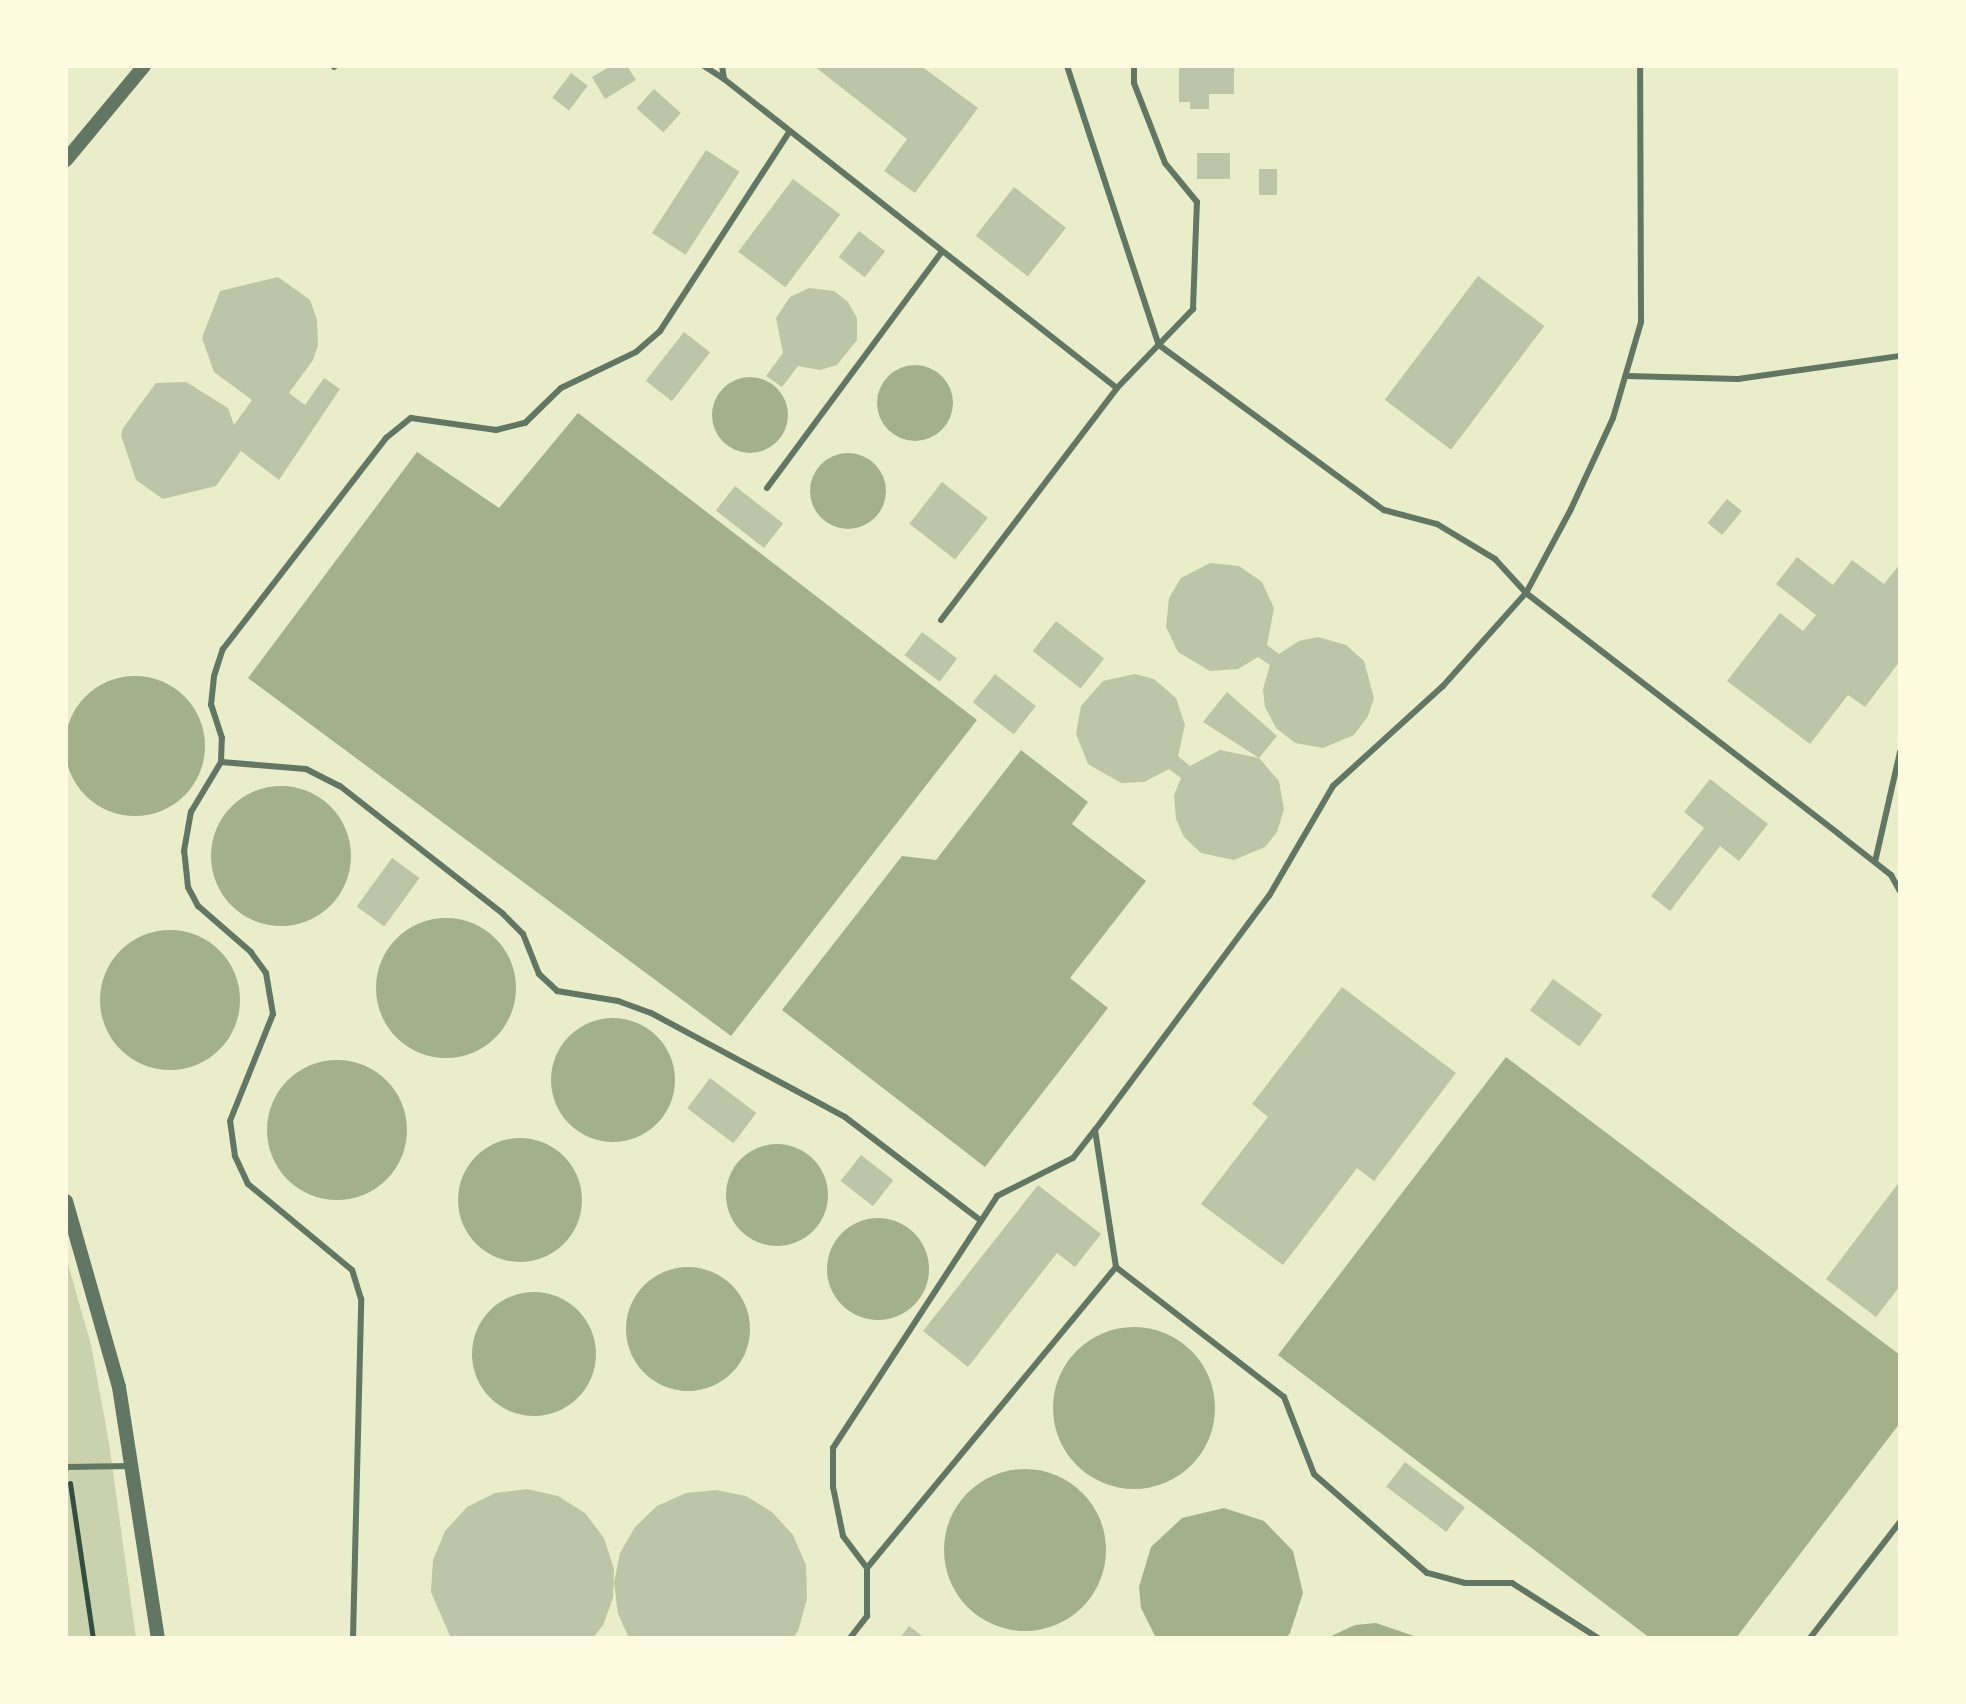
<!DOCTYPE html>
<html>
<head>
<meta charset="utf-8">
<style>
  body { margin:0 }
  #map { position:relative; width:1966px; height:1704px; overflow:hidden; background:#e9edc9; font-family:Inter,sans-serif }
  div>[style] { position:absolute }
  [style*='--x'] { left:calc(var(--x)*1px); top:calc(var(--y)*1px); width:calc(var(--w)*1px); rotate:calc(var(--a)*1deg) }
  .green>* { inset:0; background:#cad2ad }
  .water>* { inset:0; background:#a3b18a }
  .round { border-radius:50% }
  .building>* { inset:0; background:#bcc5a7; transform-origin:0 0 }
  .path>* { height:5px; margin:-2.5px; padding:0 2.5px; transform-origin:2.5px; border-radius:2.5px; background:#344e41 }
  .service>* { height:6px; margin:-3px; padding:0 3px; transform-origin:3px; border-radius:3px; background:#617663 }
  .tertiary>* { height:14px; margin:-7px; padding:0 7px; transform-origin:7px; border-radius:7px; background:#617663 }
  span { translate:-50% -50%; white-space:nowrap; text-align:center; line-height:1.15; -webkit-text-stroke:6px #fefae0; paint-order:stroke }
  .frame { position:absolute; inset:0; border:68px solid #fefae0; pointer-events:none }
</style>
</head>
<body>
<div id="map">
  <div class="green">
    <i style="clip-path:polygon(66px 1257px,91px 1345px,109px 1443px,136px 1638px,66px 1638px)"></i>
  </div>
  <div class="water">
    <i class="round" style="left:877px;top:365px;width:76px;height:76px"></i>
    <i class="round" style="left:712px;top:377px;width:76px;height:76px"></i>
    <i style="clip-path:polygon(578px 413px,977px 720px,731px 1036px,248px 678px,417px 452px,499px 508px)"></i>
    <i class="round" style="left:810px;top:453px;width:76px;height:76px"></i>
    <i class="round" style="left:65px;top:676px;width:140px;height:140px"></i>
    <i style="clip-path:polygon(1021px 750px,1088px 802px,1072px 824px,1146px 881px,1070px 978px,1108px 1008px,985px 1167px,782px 1010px,902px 856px,936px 860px)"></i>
    <i class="round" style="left:211px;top:786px;width:140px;height:140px"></i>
    <i class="round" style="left:376px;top:918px;width:140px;height:140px"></i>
    <i class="round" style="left:100px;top:930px;width:140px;height:140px"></i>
    <i class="round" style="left:551px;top:1018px;width:124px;height:124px"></i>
    <i style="clip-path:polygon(1506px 1057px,1900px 1355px,1900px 1423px,1736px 1638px,1650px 1638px,1278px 1355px)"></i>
    <i class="round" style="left:267px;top:1060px;width:140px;height:140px"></i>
    <i class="round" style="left:458px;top:1138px;width:124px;height:124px"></i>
    <i class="round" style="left:726px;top:1144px;width:102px;height:102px"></i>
    <i class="round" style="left:827px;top:1218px;width:102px;height:102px"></i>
    <i class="round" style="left:626px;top:1267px;width:124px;height:124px"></i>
    <i class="round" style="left:472px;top:1292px;width:124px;height:124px"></i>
    <i class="round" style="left:1053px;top:1327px;width:162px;height:162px"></i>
    <i class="round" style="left:944px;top:1469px;width:162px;height:162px"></i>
    <i style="clip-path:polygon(1224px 1508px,1264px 1521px,1293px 1551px,1303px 1593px,1290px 1633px,1286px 1638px,1156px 1638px,1141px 1608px,1139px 1587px,1151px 1547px,1182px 1518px)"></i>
    <i style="clip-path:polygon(1376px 1623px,1420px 1638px,1327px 1638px,1355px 1625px)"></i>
  </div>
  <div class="building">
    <i style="clip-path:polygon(611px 66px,627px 66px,636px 80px,605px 99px,592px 77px)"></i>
    <i style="clip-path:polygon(814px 66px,921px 66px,978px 108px,915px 193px,884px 171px,907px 139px)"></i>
    <i style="clip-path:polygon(1179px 66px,1234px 66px,1234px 94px,1209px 94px,1209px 109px,1190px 109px,1190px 102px,1179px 102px)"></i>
    <i style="left:571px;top:73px;width:21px;height:31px;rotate:37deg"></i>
    <i style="left:654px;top:89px;width:36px;height:26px;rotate:42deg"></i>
    <i style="left:706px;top:150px;width:40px;height:99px;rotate:33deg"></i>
    <i style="left:1197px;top:153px;width:33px;height:26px"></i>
    <i style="left:1259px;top:169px;width:18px;height:26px"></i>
    <i style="left:793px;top:179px;width:59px;height:91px;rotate:37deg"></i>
    <i style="left:1014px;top:187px;width:66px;height:62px;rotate:38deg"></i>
    <i style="left:859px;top:231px;width:33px;height:33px;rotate:38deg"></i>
    <i style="left:1478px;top:276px;width:83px;height:155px;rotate:37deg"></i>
    <i style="clip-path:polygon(278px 277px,310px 300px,317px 320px,318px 345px,313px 360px,289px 393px,305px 405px,324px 378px,340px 389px,279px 480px,241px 451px,216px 486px,163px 499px,136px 480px,121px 435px,123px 428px,156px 383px,186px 382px,228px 408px,234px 425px,252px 400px,214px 372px,202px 338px,220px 291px)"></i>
    <i style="clip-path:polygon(809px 288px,834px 291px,848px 302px,857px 318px,857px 340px,837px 365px,820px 370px,798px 366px,782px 387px,766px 376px,783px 353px,776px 318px,790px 297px)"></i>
    <i style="left:684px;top:332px;width:33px;height:62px;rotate:38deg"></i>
    <i style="left:942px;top:482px;width:58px;height:53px;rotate:38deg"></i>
    <i style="left:735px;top:486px;width:61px;height:31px;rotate:38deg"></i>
    <i style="left:1727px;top:499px;width:19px;height:31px;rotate:39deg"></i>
    <i style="clip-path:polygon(1797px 557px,1833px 585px,1852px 560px,1884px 584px,1900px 564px,1900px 661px,1865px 707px,1848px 695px,1810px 744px,1727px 681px,1780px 613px,1803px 631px,1816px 615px,1776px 584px)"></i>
    <i style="clip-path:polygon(1210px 563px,1239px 566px,1262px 582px,1274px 608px,1267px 645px,1279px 654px,1299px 641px,1318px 637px,1346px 645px,1364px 661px,1374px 698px,1368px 716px,1354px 735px,1323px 748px,1295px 743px,1276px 728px,1265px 707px,1263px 689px,1270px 665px,1258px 657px,1238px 669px,1210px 671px,1178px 652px,1166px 627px,1169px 598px,1181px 578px)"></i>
    <i style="left:1056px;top:621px;width:61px;height:38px;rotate:38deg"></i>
    <i style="left:922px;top:632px;width:44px;height:29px;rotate:37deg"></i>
    <i style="left:995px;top:674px;width:52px;height:36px;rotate:38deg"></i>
    <i style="clip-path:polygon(1135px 674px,1154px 679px,1176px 698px,1185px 725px,1178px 756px,1190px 766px,1220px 750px,1259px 758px,1203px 722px,1227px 692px,1277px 736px,1259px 758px,1279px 781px,1284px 809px,1277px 832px,1265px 847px,1234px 860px,1201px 853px,1184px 837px,1176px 819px,1174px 795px,1181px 778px,1169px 769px,1144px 782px,1121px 783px,1088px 764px,1076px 734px,1081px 706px,1103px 681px)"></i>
    <i style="clip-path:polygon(1710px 779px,1768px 824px,1739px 861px,1720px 846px,1670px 911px,1651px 896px,1704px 828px,1684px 812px)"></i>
    <i style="left:392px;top:858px;width:34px;height:60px;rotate:36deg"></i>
    <i style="left:1553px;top:979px;width:61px;height:39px;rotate:36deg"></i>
    <i style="clip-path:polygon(1342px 987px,1456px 1073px,1374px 1181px,1357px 1168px,1283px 1265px,1201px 1204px,1268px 1117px,1252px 1104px)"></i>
    <i style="left:710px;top:1078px;width:58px;height:38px;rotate:37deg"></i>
    <i style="left:861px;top:1155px;width:41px;height:33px;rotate:38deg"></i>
    <i style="clip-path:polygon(1900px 1181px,1900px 1286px,1876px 1317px,1826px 1279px)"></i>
    <i style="clip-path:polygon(1038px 1185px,1101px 1234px,1075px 1267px,1057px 1253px,968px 1367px,923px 1331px)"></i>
    <i style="left:1405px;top:1462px;width:75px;height:31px;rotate:37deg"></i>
    <i style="clip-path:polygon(527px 1489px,558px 1496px,585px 1513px,604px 1538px,614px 1569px,613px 1598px,603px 1625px,593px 1638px,451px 1638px,431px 1592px,433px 1560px,445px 1531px,467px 1507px,495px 1493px)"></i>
    <i style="clip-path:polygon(716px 1490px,746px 1496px,772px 1512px,793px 1535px,806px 1565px,807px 1599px,798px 1631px,793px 1638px,629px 1638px,618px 1614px,614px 1583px,620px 1553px,635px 1527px,657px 1506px,686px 1493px)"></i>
    <i style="clip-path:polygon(909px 1626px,925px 1638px,900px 1638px)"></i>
  </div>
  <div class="path">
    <i style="--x:70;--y:1483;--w:157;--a:81.6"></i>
  </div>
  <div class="service">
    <i style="--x:704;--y:66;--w:24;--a:33"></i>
    <i style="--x:722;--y:66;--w:13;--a:81"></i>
    <i style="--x:724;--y:79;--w:500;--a:38.2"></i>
    <i style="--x:1067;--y:66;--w:294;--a:71.8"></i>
    <i style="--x:1159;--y:345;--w:279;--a:36.3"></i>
    <i style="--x:1384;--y:510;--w:55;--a:14.8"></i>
    <i style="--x:1437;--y:524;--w:68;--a:31.1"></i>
    <i style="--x:1495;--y:559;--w:46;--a:47.6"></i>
    <i style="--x:1526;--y:593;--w:396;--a:37.6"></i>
    <i style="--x:1840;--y:835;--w:65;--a:38.1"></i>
    <i style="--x:1891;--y:875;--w:18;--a:61"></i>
    <i style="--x:334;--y:67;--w:1;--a:-45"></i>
    <i style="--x:1627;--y:376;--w:111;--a:1.5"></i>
    <i style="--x:1738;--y:379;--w:164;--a:-8.1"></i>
    <i style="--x:767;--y:488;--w:291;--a:-53.5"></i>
    <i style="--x:941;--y:620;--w:291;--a:-52.8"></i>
    <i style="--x:1117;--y:388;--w:110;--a:-46.1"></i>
    <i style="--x:1193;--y:309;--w:107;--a:-87.9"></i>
    <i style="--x:1197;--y:202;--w:50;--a:-129.4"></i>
    <i style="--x:1165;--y:163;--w:86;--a:-111.2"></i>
    <i style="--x:1134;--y:83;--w:17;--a:-90"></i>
    <i style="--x:221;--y:762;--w:85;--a:4.7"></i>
    <i style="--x:306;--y:769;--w:38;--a:27"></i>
    <i style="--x:340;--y:786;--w:207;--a:38.1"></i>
    <i style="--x:503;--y:914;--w:28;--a:45"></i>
    <i style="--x:523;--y:934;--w:43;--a:68.2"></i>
    <i style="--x:539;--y:974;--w:25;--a:43"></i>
    <i style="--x:557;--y:991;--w:62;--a:9.3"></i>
    <i style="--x:618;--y:1001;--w:35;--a:20"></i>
    <i style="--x:651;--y:1013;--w:220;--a:28.2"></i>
    <i style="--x:845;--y:1117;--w:170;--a:37.3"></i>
    <i style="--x:1875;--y:862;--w:113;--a:-77.2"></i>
    <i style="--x:66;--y:1467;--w:66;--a:-0.9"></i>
    <i style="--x:867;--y:1568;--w:40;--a:-127"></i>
    <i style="--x:843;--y:1536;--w:50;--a:-101.5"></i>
    <i style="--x:833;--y:1487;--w:39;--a:-90"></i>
    <i style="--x:833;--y:1448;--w:301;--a:-56.9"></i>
    <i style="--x:997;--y:1196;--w:85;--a:-26.6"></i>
    <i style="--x:1073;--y:1158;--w:36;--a:-52"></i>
    <i style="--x:353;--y:1638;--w:339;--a:-88.6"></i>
    <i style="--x:361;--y:1299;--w:30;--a:-107"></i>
    <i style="--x:352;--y:1270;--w:135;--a:-140.4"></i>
    <i style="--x:248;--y:1184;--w:31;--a:-115"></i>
    <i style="--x:235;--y:1156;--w:35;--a:-98"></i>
    <i style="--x:230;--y:1121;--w:115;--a:-68.1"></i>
    <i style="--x:273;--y:1014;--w:42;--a:-99.7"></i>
    <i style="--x:266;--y:973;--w:26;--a:-126"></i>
    <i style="--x:251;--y:952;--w:70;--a:-139"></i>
    <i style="--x:198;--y:906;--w:21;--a:-118"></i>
    <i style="--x:188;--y:887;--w:36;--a:-96"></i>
    <i style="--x:184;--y:851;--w:40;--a:-80"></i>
    <i style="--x:191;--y:812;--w:58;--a:-59"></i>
    <i style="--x:221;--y:762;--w:24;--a:-88"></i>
    <i style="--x:222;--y:738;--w:35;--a:-108"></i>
    <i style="--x:211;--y:705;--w:29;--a:-84"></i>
    <i style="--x:214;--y:676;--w:28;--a:-72"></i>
    <i style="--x:223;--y:649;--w:267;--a:-52.3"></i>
    <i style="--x:386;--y:438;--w:32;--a:-39"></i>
    <i style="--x:411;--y:418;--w:86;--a:8"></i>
    <i style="--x:496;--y:430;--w:30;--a:-14"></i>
    <i style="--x:525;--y:423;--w:50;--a:-44.2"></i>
    <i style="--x:561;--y:388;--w:83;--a:-25.6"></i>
    <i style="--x:636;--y:352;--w:32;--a:-41"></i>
    <i style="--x:660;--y:331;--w:237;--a:-57"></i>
    <i style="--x:850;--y:1638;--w:28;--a:-52"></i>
    <i style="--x:867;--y:1616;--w:48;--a:-90"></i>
    <i style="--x:867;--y:1568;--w:391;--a:-50.4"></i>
    <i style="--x:1598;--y:1638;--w:102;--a:-147.4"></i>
    <i style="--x:1512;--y:1583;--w:47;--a:180"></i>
    <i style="--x:1465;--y:1583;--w:39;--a:-165"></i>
    <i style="--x:1427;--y:1573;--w:150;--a:-138.8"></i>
    <i style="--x:1314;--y:1474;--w:83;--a:-111.3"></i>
    <i style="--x:1284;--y:1397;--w:212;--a:-142.3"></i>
    <i style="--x:1116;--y:1267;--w:139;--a:-98.7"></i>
    <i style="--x:1095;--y:1130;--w:292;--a:-53.4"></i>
    <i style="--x:1269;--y:896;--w:127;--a:-59.8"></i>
    <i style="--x:1333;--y:786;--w:149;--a:-42.3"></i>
    <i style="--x:1443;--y:686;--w:125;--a:-48.3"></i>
    <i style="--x:1526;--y:593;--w:95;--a:-61.8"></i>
    <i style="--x:1571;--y:509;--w:100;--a:-65.2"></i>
    <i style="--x:1613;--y:418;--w:100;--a:-73.7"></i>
    <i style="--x:1641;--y:322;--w:256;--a:-90.2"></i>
    <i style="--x:1810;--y:1638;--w:147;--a:-52.2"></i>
  </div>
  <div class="tertiary">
    <i style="--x:66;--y:160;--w:122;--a:-50.3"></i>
    <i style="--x:66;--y:1201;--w:193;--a:74.1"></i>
    <i style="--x:119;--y:1387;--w:254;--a:81.2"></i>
  </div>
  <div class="frame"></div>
</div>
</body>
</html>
